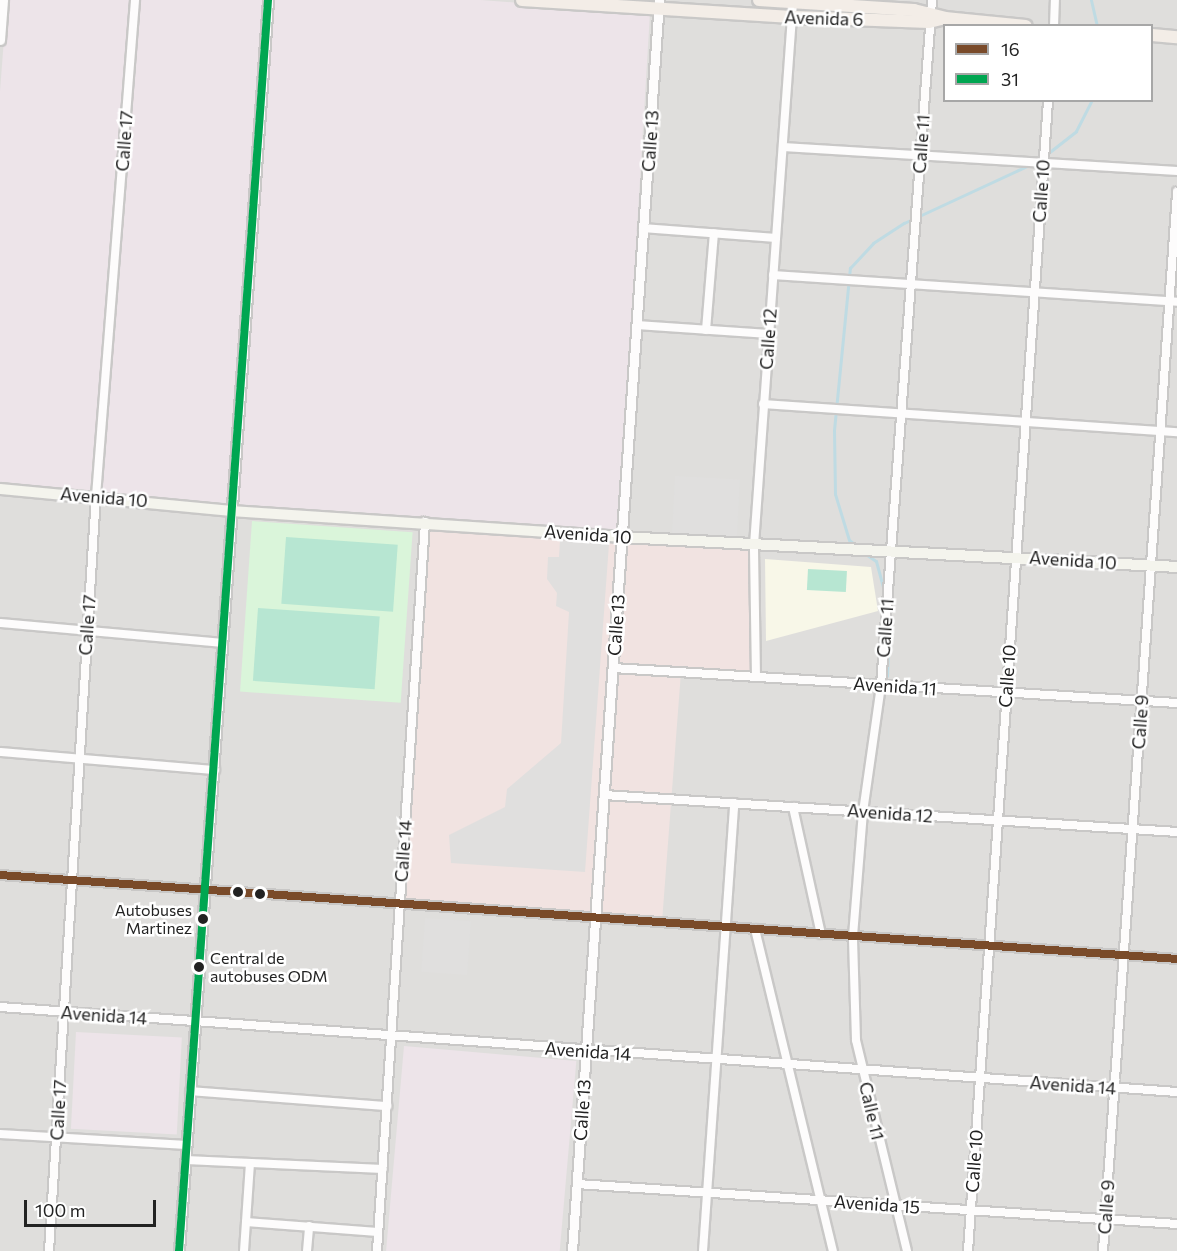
<!DOCTYPE html>
<html>
<head>
<meta charset="utf-8">
<style>
  body { margin:0 }
  #map { position:relative; width:1177px; height:1251px; overflow:hidden; background:#f0eeeb; font-family:Commissioner,sans-serif }
  div>[style] { position:absolute }
  [style*='--x'] { left:calc(var(--x)*1px); top:calc(var(--y)*1px); width:calc(var(--w)*1px); rotate:calc(var(--a)*1deg) }
  .residential>* { inset:0; background:#dfdedc }
  .commercial>* { inset:0; background:#f1e3e1 }
  .industrial>* { inset:0; background:#ede4e9; transform-origin:0 0 }
  .education>* { inset:0; background:#f8f7e8 }
  .park>* { inset:0; background:#daf5da; transform-origin:0 0 }
  .pitch>* { inset:0; background:#b7e6d2; transform-origin:0 0 }
  .parking>* { inset:0; background:#e0dfde; transform-origin:0 0 }
  .stream>* { height:3px; margin:-1.5px; padding:0 1.5px; transform-origin:1.5px; border-radius:1.5px; background:#bfdbe3 }
  .roads { filter:drop-shadow(2px 0 #c9c8c7) drop-shadow(-2px 0 #c9c8c7) drop-shadow(0 2px #c9c8c7) drop-shadow(0 -2px #c9c8c7) }
  .minor>* { height:8px; margin:-4px; padding:0 4px; transform-origin:4px; border-radius:4px; background:#fdfcfc }
  .tertiary>* { height:9px; margin:-4.5px; padding:0 4.5px; transform-origin:4.5px; border-radius:4.5px; background:#fdfcfc }
  .secondary>* { height:10px; margin:-5px; padding:0 5px; transform-origin:5px; border-radius:5px; background:#f4f4ed }
  .primary>* { height:12px; margin:-6px; padding:0 6px; transform-origin:6px; border-radius:6px; background:#f3ede7 }
  .bus-1>* { height:8px; margin:-4px; padding:0 4px; transform-origin:4px; border-radius:4px; background:#7a4b2a }
  .bus-2>* { height:8px; margin:-4px; padding:0 4px; transform-origin:4px; border-radius:4px; background:#00a651 }
  .dots>* { width:16px; height:16px; translate:-50% -50%; box-sizing:border-box; border:3px solid #fff; border-radius:50% }
  span { translate:-50% -50%; white-space:nowrap; text-align:center; line-height:1.15; -webkit-text-stroke:5px #fff; paint-order:stroke }
  .bus-label { font-size:16px; color:#222 }
  .right { translate:-100% -50%; text-align:right }
  .left { translate:0 -50%; text-align:left }
  .street-label { font-size:18px; color:#222 }
  .legend { position:absolute; left:943px; top:24px; width:210px; height:78px; box-sizing:border-box; background:#fff; border:2px solid #a7a7a7; margin:0; padding:8px 10px; list-style:none; font-size:18px; color:#222 }
  .legend li { display:flex; align-items:center; gap:12px; height:30px }
  .legend b { width:30px; border:2px solid #a7a7a7 }
  .scale { position:absolute; left:24px; top:1200px; width:132px; height:27px; box-sizing:border-box; border:3px solid #222; border-top:0; padding-left:8px; font-size:18px; line-height:21px; white-space:nowrap; color:#222; -webkit-text-stroke:4px #fff; paint-order:stroke }
</style>
</head>
<body>
<div id="map">
  <div class="residential">
    <i style="clip-path:polygon(evenodd,0 0,1177px 0,1177px 1251px,0 1251px,0 0,944px 26px,1152px 26px,1152px 100px,944px 100px,944px 26px)"></i>
  </div>
  <div class="commercial">
    <i style="clip-path:polygon(425px 522px,754px 545px,756px 677px,681px 672px,662px 922px,399px 903px)"></i>
  </div>
  <div class="industrial">
    <i style="clip-path:polygon(7px 0,481px 0,650px 13px,619px 530px,0 489px,0 91px)"></i>
    <i style="left:76px;top:1032px;width:106px;height:97px;rotate:3deg"></i>
    <i style="left:404px;top:1046px;width:173px;height:206px;rotate:5deg"></i>
  </div>
  <div class="education">
    <i style="clip-path:polygon(765px 559px,871px 567px,878px 611px,766px 641px)"></i>
  </div>
  <div class="park">
    <i style="left:252px;top:521px;width:161px;height:171px;rotate:4deg"></i>
  </div>
  <div class="pitch">
    <i style="left:286px;top:537px;width:112px;height:67px;rotate:4deg"></i>
    <i style="left:808px;top:569px;width:39px;height:21px;rotate:3deg"></i>
    <i style="left:258px;top:608px;width:122px;height:73px;rotate:4deg"></i>
  </div>
  <div class="parking">
    <i style="left:675px;top:476px;width:65px;height:58px;rotate:3deg"></i>
    <i style="clip-path:polygon(560px 540px,609px 544px,585px 872px,451px 863px,449px 835px,505px 807px,507px 789px,561px 743px,569px 612px,556px 606px,557px 593px,547px 579px,548px 557px,559px 557px)"></i>
    <i style="left:425px;top:918px;width:46px;height:54px;rotate:4deg"></i>
  </div>
  <div class="stream">
    <i style="--x:1091;--y:0;--w:27;--a:77"></i>
    <i style="--x:1047;--y:154;--w:37;--a:-38"></i>
    <i style="--x:1076;--y:131;--w:35;--a:-63"></i>
    <i style="--x:858;--y:547;--w:11;--a:-142"></i>
    <i style="--x:849;--y:540;--w:48;--a:-106.9"></i>
    <i style="--x:835;--y:494;--w:64;--a:-90.9"></i>
    <i style="--x:834;--y:430;--w:163;--a:-84.4"></i>
    <i style="--x:850;--y:268;--w:34;--a:-47"></i>
    <i style="--x:873;--y:243;--w:37;--a:-33"></i>
    <i style="--x:904;--y:223;--w:140;--a:-24.9"></i>
    <i style="--x:867;--y:555;--w:11;--a:34"></i>
    <i style="--x:876;--y:561;--w:34;--a:75"></i>
    <i style="--x:887;--y:676;--w:49;--a:-87.7"></i>
  </div>
  <div class="roads">
    <div class="minor">
      <i style="--x:1054;--y:26;--w:26;--a:-88"></i>
      <i style="--x:783;--y:147;--w:395;--a:3.5"></i>
      <i style="--x:643;--y:228;--w:133;--a:4.3"></i>
      <i style="--x:773;--y:275;--w:405;--a:3.8"></i>
      <i style="--x:637;--y:325;--w:132;--a:3.9"></i>
      <i style="--x:706;--y:330;--w:97;--a:-85.3"></i>
      <i style="--x:763;--y:404;--w:415;--a:3.9"></i>
      <i style="--x:0;--y:623;--w:223;--a:5.1"></i>
      <i style="--x:613;--y:668;--w:565;--a:3.55"></i>
      <i style="--x:756;--y:677;--w:132;--a:-90.9"></i>
      <i style="--x:754;--y:545;--w:544;--a:-85.89"></i>
      <i style="--x:0;--y:752;--w:216;--a:4.8"></i>
      <i style="--x:604;--y:795;--w:574;--a:3.69"></i>
      <i style="--x:793;--y:807;--w:130;--a:77.6"></i>
      <i style="--x:0;--y:875;--w:1180;--a:4.08"></i>
      <i style="--x:755;--y:929;--w:331;--a:76.4"></i>
      <i style="--x:0;--y:1007;--w:1180;--a:4.13"></i>
      <i style="--x:190;--y:1091;--w:198;--a:4.4"></i>
      <i style="--x:0;--y:1134;--w:187;--a:3.4"></i>
      <i style="--x:186;--y:1160;--w:197;--a:2.6"></i>
      <i style="--x:577;--y:1184;--w:601;--a:3.81"></i>
      <i style="--x:246;--y:1222;--w:132;--a:4.3"></i>
      <i style="--x:49;--y:1251;--w:756;--a:-86.44"></i>
      <i style="--x:96;--y:496;--w:498;--a:-85.5"></i>
      <i style="--x:244;--y:1251;--w:88;--a:-86.1"></i>
      <i style="--x:307;--y:1251;--w:25;--a:-85"></i>
      <i style="--x:377;--y:1251;--w:731;--a:-86.23"></i>
      <i style="--x:703;--y:1251;--w:449;--a:-86"></i>
      <i style="--x:907;--y:1251;--w:217;--a:-103.6"></i>
      <i style="--x:856;--y:1040;--w:104;--a:-91.7"></i>
      <i style="--x:853;--y:936;--w:124;--a:-85.4"></i>
      <i style="--x:863;--y:812;--w:128;--a:-81.9"></i>
      <i style="--x:881;--y:685;--w:687;--a:-85.74"></i>
      <i style="--x:968;--y:1251;--w:1154;--a:-86.02"></i>
      <i style="--x:1103;--y:1251;--w:1062;--a:-86"></i>
    </div>
    <div class="tertiary">
      <i style="--x:0;--y:40;--w:40;--a:-85.7"></i>
      <i style="--x:179;--y:1251;--w:1254;--a:-85.93"></i>
      <i style="--x:572;--y:1251;--w:1254;--a:-86.02"></i>
    </div>
    <div class="secondary">
      <i style="--x:0;--y:489;--w:233;--a:5.4"></i>
      <i style="--x:232;--y:511;--w:391;--a:3.8"></i>
      <i style="--x:622;--y:537;--w:556;--a:3.09"></i>
    </div>
    <div class="primary">
      <i style="--x:522;--y:0;--w:274;--a:3.6"></i>
      <i style="--x:795;--y:17;--w:134;--a:2.1"></i>
      <i style="--x:929;--y:22;--w:16;--a:-14"></i>
      <i style="--x:945;--y:18;--w:81;--a:5.6"></i>
      <i style="--x:759;--y:0;--w:155;--a:3.7"></i>
      <i style="--x:914;--y:10;--w:32;--a:14"></i>
      <i style="--x:1152;--y:35;--w:25;--a:5"></i>
    </div>
  </div>
  <div class="bus-1">
    <i style="--x:0;--y:875;--w:1180;--a:4.08"></i>
  </div>
  <div class="bus-2">
    <i style="--x:179;--y:1251;--w:1254;--a:-85.93"></i>
  </div>
  <div class="dots">
    <i style="left:238px;top:892px;background:#222"></i>
    <i style="left:260px;top:894px;background:#222"></i>
    <i style="left:203px;top:919px;background:#222"></i>
    <i style="left:199px;top:967px;background:#222"></i>
  </div>
  <div class="bus-label">
    <span class="right" style="left:192px;top:919px">Autobuses<br>Martinez</span>
    <span class="left" style="left:210px;top:967px">Central de<br>autobuses ODM</span>
  </div>
  <div class="street-label">
    <span style="left:824px;top:18px;rotate:2deg">Avenida 6</span>
    <span style="left:124px;top:141px;rotate:-86deg">Calle 17</span>
    <span style="left:650px;top:141px;rotate:-86deg">Calle 13</span>
    <span style="left:921px;top:144px;rotate:-86deg">Calle 11</span>
    <span style="left:1041px;top:191px;rotate:-86deg">Calle 10</span>
    <span style="left:768px;top:339px;rotate:-86deg">Calle 12</span>
    <span style="left:104px;top:497px;rotate:5deg">Avenida 10</span>
    <span style="left:588px;top:534px;rotate:4deg">Avenida 10</span>
    <span style="left:1073px;top:560px;rotate:4deg">Avenida 10</span>
    <span style="left:87px;top:625px;rotate:-86deg">Calle 17</span>
    <span style="left:616px;top:625px;rotate:-86deg">Calle 13</span>
    <span style="left:885px;top:628px;rotate:-86deg">Calle 11</span>
    <span style="left:1007px;top:676px;rotate:-86deg">Calle 10</span>
    <span style="left:895px;top:686px;rotate:4deg">Avenida 11</span>
    <span style="left:1140px;top:722px;rotate:-86deg">Calle 9</span>
    <span style="left:890px;top:813px;rotate:4deg">Avenida 12</span>
    <span style="left:403px;top:851px;rotate:-86deg">Calle 14</span>
    <span style="left:104px;top:1015px;rotate:4deg">Avenida 14</span>
    <span style="left:588px;top:1051px;rotate:4deg">Avenida 14</span>
    <span style="left:1073px;top:1085px;rotate:4deg">Avenida 14</span>
    <span style="left:58px;top:1110px;rotate:-87deg">Calle 17</span>
    <span style="left:582px;top:1110px;rotate:-86deg">Calle 13</span>
    <span style="left:872px;top:1111px;rotate:77deg">Calle 11</span>
    <span style="left:974px;top:1161px;rotate:-86deg">Calle 10</span>
    <span style="left:877px;top:1204px;rotate:4deg">Avenida 15</span>
    <span style="left:1106px;top:1207px;rotate:-86deg">Calle 9</span>
  </div>
  <ul class="legend">
  <li><b style="height:8px;background:#7a4b2a"></b>16</li>
  <li><b style="height:8px;background:#00a651"></b>31</li>
  </ul>
  <div class="scale">100 m</div>
</div>
</body>
</html>
